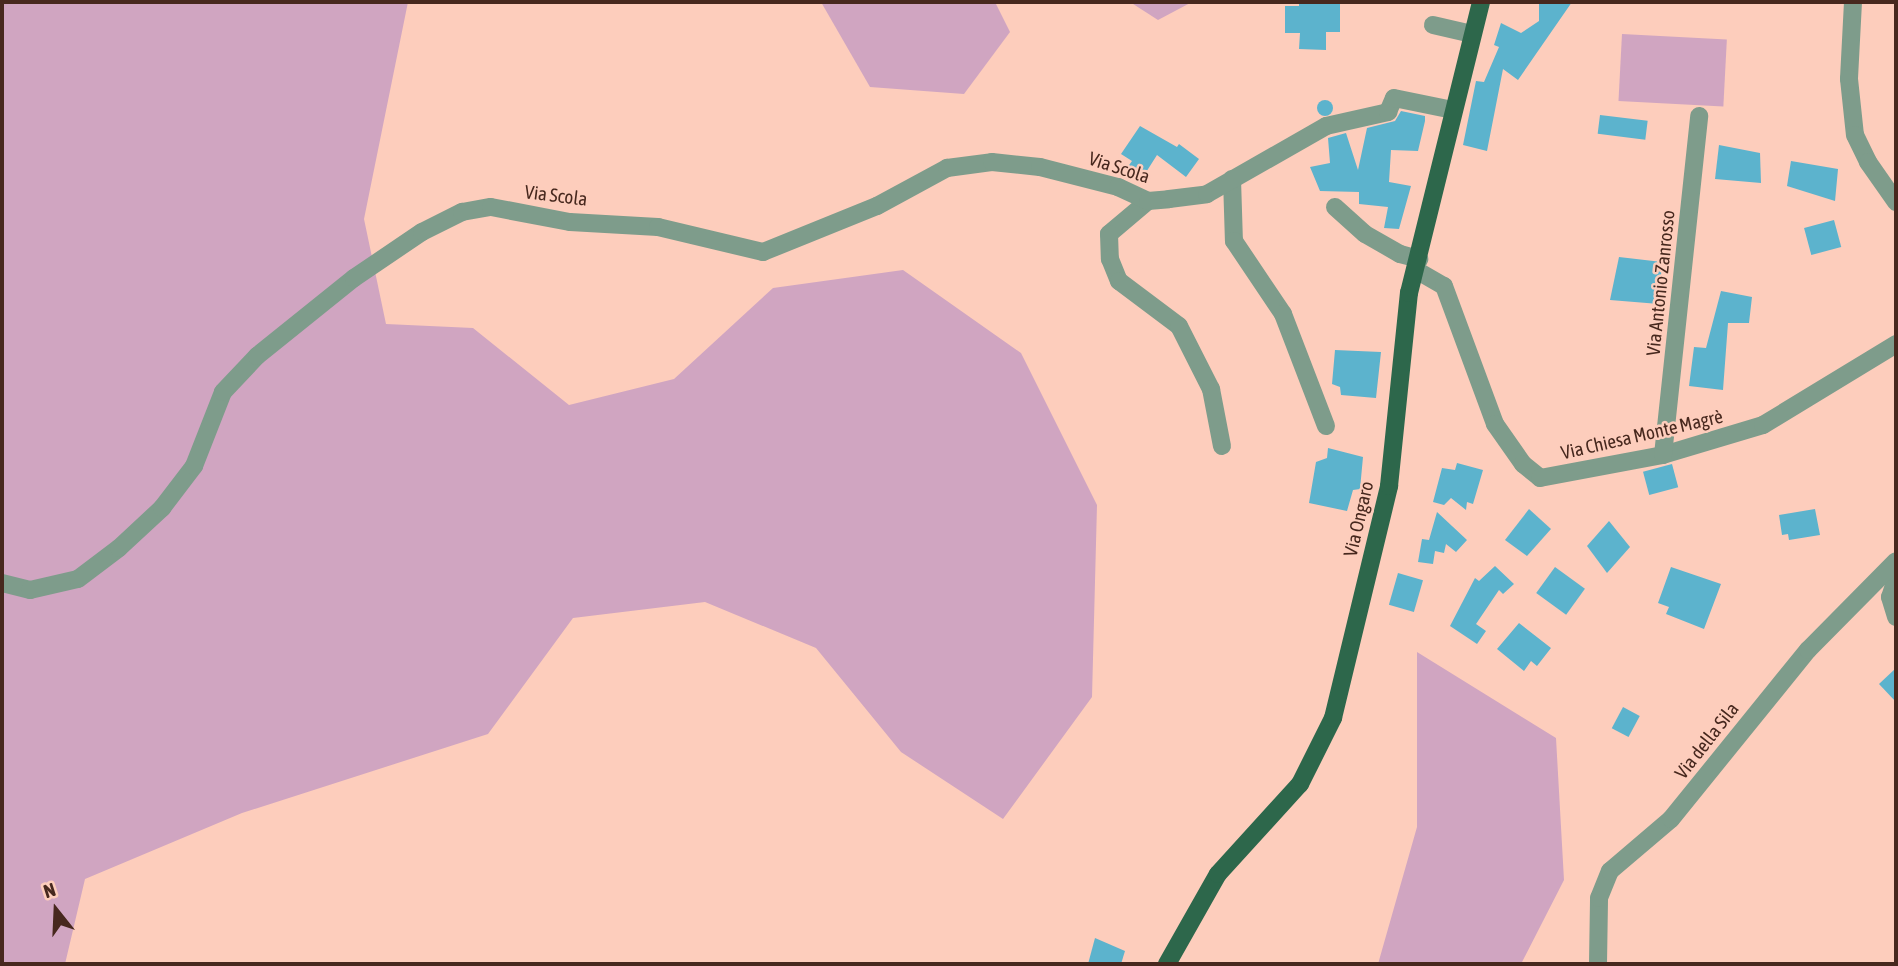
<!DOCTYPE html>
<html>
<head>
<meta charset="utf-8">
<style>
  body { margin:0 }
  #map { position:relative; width:1898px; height:966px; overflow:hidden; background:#fdcdbc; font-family:"Asap Condensed",sans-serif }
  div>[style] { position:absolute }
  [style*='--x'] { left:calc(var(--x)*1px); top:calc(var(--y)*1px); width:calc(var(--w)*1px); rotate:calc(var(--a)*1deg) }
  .green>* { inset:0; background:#d0a5c1; transform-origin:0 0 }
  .building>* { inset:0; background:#5cb3cd; transform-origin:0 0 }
  .round { border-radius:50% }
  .minor>* { height:18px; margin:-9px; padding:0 9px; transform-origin:9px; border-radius:9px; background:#7e9c8b }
  .major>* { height:18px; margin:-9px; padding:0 9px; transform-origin:9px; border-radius:9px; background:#2d674b }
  span { translate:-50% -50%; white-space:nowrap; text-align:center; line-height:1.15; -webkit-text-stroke:5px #fdcdbc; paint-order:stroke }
  .street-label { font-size:19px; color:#47281e }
  .frame { position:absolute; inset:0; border:4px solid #47281e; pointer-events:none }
  .north { position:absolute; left:21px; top:875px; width:70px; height:70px; -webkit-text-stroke:5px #fdcdbc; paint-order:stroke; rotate:342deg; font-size:19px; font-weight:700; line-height:28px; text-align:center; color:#47281e }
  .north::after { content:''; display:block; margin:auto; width:24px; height:32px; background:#47281e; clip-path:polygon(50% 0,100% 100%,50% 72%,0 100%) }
</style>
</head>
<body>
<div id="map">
  <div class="green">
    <i style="clip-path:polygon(2px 2px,408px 2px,364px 219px,386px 324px,473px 328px,569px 405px,674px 379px,773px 288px,903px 270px,1021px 353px,1097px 505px,1092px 697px,1003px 819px,901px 752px,816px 648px,705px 602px,573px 618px,488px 734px,242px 813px,85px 879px,65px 964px,2px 964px)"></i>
    <i style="clip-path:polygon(821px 2px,995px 2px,1010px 32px,964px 94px,870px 87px)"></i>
    <i style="clip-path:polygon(1130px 2px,1192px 2px,1158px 20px)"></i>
    <i style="left:1622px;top:34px;width:105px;height:67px;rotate:3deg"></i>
    <i style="clip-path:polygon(1417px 652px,1556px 738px,1564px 880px,1521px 964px,1378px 964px,1417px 827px)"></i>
  </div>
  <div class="building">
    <i style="clip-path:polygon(1299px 2px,1340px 2px,1340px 32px,1326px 32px,1326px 50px,1299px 49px,1300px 33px,1285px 33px,1285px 6px,1299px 6px)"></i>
    <i style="clip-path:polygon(1539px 2px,1572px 2px,1518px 80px,1503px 69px,1487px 151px,1463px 145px,1476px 81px,1484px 82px,1499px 47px,1494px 45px,1501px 23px,1521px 33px,1539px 21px)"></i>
    <i class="round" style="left:1317px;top:100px;width:16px;height:16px"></i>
    <i style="clip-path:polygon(1401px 111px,1425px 116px,1425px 121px,1418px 151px,1391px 150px,1389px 182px,1411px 186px,1399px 229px,1384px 228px,1388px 207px,1359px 204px,1359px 192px,1320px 191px,1310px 167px,1330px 163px,1328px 138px,1346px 133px,1358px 170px,1367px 128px,1395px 121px)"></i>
    <i style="left:1600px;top:115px;width:48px;height:19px;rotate:7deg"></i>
    <i style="clip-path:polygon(1140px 126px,1177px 147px,1179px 144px,1199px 159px,1186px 177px,1157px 155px,1143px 177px,1127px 168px,1132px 161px,1121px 154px)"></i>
    <i style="clip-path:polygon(1719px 145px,1760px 153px,1761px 183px,1715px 179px)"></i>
    <i style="clip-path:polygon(1791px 161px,1838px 169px,1835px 201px,1787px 186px)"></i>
    <i style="left:1834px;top:220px;width:28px;height:31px;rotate:75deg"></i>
    <i style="clip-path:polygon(1619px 257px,1662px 262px,1659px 304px,1610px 300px)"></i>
    <i style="clip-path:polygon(1721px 291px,1752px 297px,1749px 323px,1728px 323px,1723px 390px,1689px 386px,1694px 347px,1706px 348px)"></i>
    <i style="clip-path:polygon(1335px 350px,1381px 352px,1376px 398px,1341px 395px,1340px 387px,1332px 384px)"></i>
    <i style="clip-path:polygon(1328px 448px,1363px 457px,1360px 489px,1353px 490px,1347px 511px,1309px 503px,1316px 462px,1327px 458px)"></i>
    <i style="clip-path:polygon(1457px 463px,1483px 470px,1473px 504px,1467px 502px,1466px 510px,1451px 498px,1444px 505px,1433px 502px,1442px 468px,1455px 470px)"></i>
    <i style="left:1672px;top:464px;width:24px;height:30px;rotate:75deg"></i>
    <i style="clip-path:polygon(1529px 509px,1551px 529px,1527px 556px,1505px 540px)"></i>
    <i style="clip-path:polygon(1815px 509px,1820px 535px,1789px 540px,1788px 534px,1782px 535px,1779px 515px)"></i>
    <i style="clip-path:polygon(1437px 512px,1467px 540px,1456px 552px,1446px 544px,1444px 553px,1435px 551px,1433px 564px,1418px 562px,1422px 539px,1429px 540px)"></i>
    <i style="clip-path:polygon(1609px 521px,1630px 547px,1607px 573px,1587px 546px)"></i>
    <i style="clip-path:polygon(1495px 566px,1514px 584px,1503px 594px,1499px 590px,1476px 624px,1486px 631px,1477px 644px,1450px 626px,1475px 578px,1479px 581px)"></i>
    <i style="left:1555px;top:567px;width:37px;height:32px;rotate:36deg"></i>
    <i style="clip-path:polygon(1671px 567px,1721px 584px,1704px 629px,1666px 614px,1669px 607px,1658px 603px)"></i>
    <i style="left:1398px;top:573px;width:26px;height:33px;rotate:16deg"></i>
    <i style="clip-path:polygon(1519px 623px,1551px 648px,1537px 666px,1531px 661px,1524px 671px,1497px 649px)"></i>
    <i style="clip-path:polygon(1896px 668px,1896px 702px,1879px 684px)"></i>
    <i style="left:1623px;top:707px;width:19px;height:24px;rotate:28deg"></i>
    <i style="clip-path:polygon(1095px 938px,1125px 951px,1121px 964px,1088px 964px)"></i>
  </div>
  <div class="minor">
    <i style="--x:1853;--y:2;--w:77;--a:93"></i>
    <i style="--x:1849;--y:79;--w:56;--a:83.9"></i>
    <i style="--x:1855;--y:135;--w:30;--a:64"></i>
    <i style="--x:1868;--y:162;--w:49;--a:55"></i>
    <i style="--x:1433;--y:25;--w:40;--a:13"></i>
    <i style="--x:1232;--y:179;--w:62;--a:88.2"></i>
    <i style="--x:1234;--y:241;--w:88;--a:56.1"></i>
    <i style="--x:1283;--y:314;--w:120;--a:69"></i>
    <i style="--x:1148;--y:201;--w:51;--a:139.8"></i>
    <i style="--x:1109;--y:234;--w:25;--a:88"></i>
    <i style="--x:1110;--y:259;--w:24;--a:68"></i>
    <i style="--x:1119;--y:281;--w:75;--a:36.9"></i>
    <i style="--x:1179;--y:326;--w:71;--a:63.1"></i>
    <i style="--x:1211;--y:389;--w:58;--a:79.1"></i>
    <i style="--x:1335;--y:207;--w:40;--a:42"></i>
    <i style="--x:1365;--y:234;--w:40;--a:29.7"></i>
    <i style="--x:1400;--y:254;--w:20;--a:15"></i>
    <i style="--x:1416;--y:270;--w:32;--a:30"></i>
    <i style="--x:1444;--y:286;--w:147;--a:69.7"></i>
    <i style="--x:1495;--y:424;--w:49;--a:55"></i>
    <i style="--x:1523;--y:464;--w:22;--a:39"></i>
    <i style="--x:1540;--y:478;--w:125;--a:-10.6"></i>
    <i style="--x:1663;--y:455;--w:104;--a:-16.7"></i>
    <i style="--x:1763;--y:425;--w:156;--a:-31.3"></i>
    <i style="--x:1663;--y:455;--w:341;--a:-83.9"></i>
    <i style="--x:1896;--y:579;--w:19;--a:108"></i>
    <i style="--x:1890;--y:597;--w:21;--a:73"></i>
    <i style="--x:2;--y:583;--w:29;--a:14"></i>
    <i style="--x:30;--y:590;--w:49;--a:-12.9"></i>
    <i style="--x:78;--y:579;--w:51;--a:-37.1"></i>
    <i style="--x:119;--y:548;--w:59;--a:-42.9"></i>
    <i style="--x:162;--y:508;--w:53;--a:-52.7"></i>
    <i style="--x:194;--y:466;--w:79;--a:-68.6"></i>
    <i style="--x:223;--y:392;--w:50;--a:-46.6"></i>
    <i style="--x:257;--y:356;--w:124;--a:-38.8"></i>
    <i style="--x:354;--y:278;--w:82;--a:-34.1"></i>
    <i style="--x:422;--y:232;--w:45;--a:-26.6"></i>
    <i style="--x:462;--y:212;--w:29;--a:-10"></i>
    <i style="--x:491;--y:207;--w:80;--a:10.8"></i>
    <i style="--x:570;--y:222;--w:88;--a:3.3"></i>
    <i style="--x:658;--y:227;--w:108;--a:13.4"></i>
    <i style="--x:763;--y:252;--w:123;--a:-22"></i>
    <i style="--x:877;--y:206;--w:80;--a:-28.5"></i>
    <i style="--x:947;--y:168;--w:45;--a:-7.6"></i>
    <i style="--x:992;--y:162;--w:48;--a:5.9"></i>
    <i style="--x:1040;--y:167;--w:81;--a:14.4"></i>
    <i style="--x:1118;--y:187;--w:33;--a:25"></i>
    <i style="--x:1148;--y:201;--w:21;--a:-5"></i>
    <i style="--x:1169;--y:199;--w:38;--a:-7"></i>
    <i style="--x:1207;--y:194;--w:137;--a:-29.7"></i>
    <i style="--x:1326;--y:126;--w:64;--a:-12.7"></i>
    <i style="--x:1388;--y:112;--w:15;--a:-67"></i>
    <i style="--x:1394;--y:98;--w:60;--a:11.5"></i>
    <i style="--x:1598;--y:964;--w:66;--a:-89.1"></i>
    <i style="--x:1599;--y:898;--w:29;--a:-68"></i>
    <i style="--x:1610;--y:871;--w:80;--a:-40.4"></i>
    <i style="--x:1671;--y:819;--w:218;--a:-51"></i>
    <i style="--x:1808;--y:650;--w:125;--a:-45.3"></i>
  </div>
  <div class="major">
    <i style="--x:1167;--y:964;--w:103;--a:-60.5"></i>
    <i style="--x:1218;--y:874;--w:122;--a:-47.7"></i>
    <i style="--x:1300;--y:784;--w:74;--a:-63.4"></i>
    <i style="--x:1333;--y:718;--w:239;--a:-76.4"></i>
    <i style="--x:1389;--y:486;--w:194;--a:-84.1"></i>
    <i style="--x:1409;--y:293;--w:300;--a:-76.1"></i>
  </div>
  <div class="street-label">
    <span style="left:1119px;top:168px;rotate:18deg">Via Scola</span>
    <span style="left:556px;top:196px;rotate:7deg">Via Scola</span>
    <span style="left:1661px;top:283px;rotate:-84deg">Via Antonio Zanrosso</span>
    <span style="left:1642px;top:435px;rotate:-13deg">Via Chiesa Monte Magrè</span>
    <span style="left:1359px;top:519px;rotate:-77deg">Via Ongaro</span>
    <span style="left:1707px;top:741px;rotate:-52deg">Via della Sila</span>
  </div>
  <div class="frame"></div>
  <div class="north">N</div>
</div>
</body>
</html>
